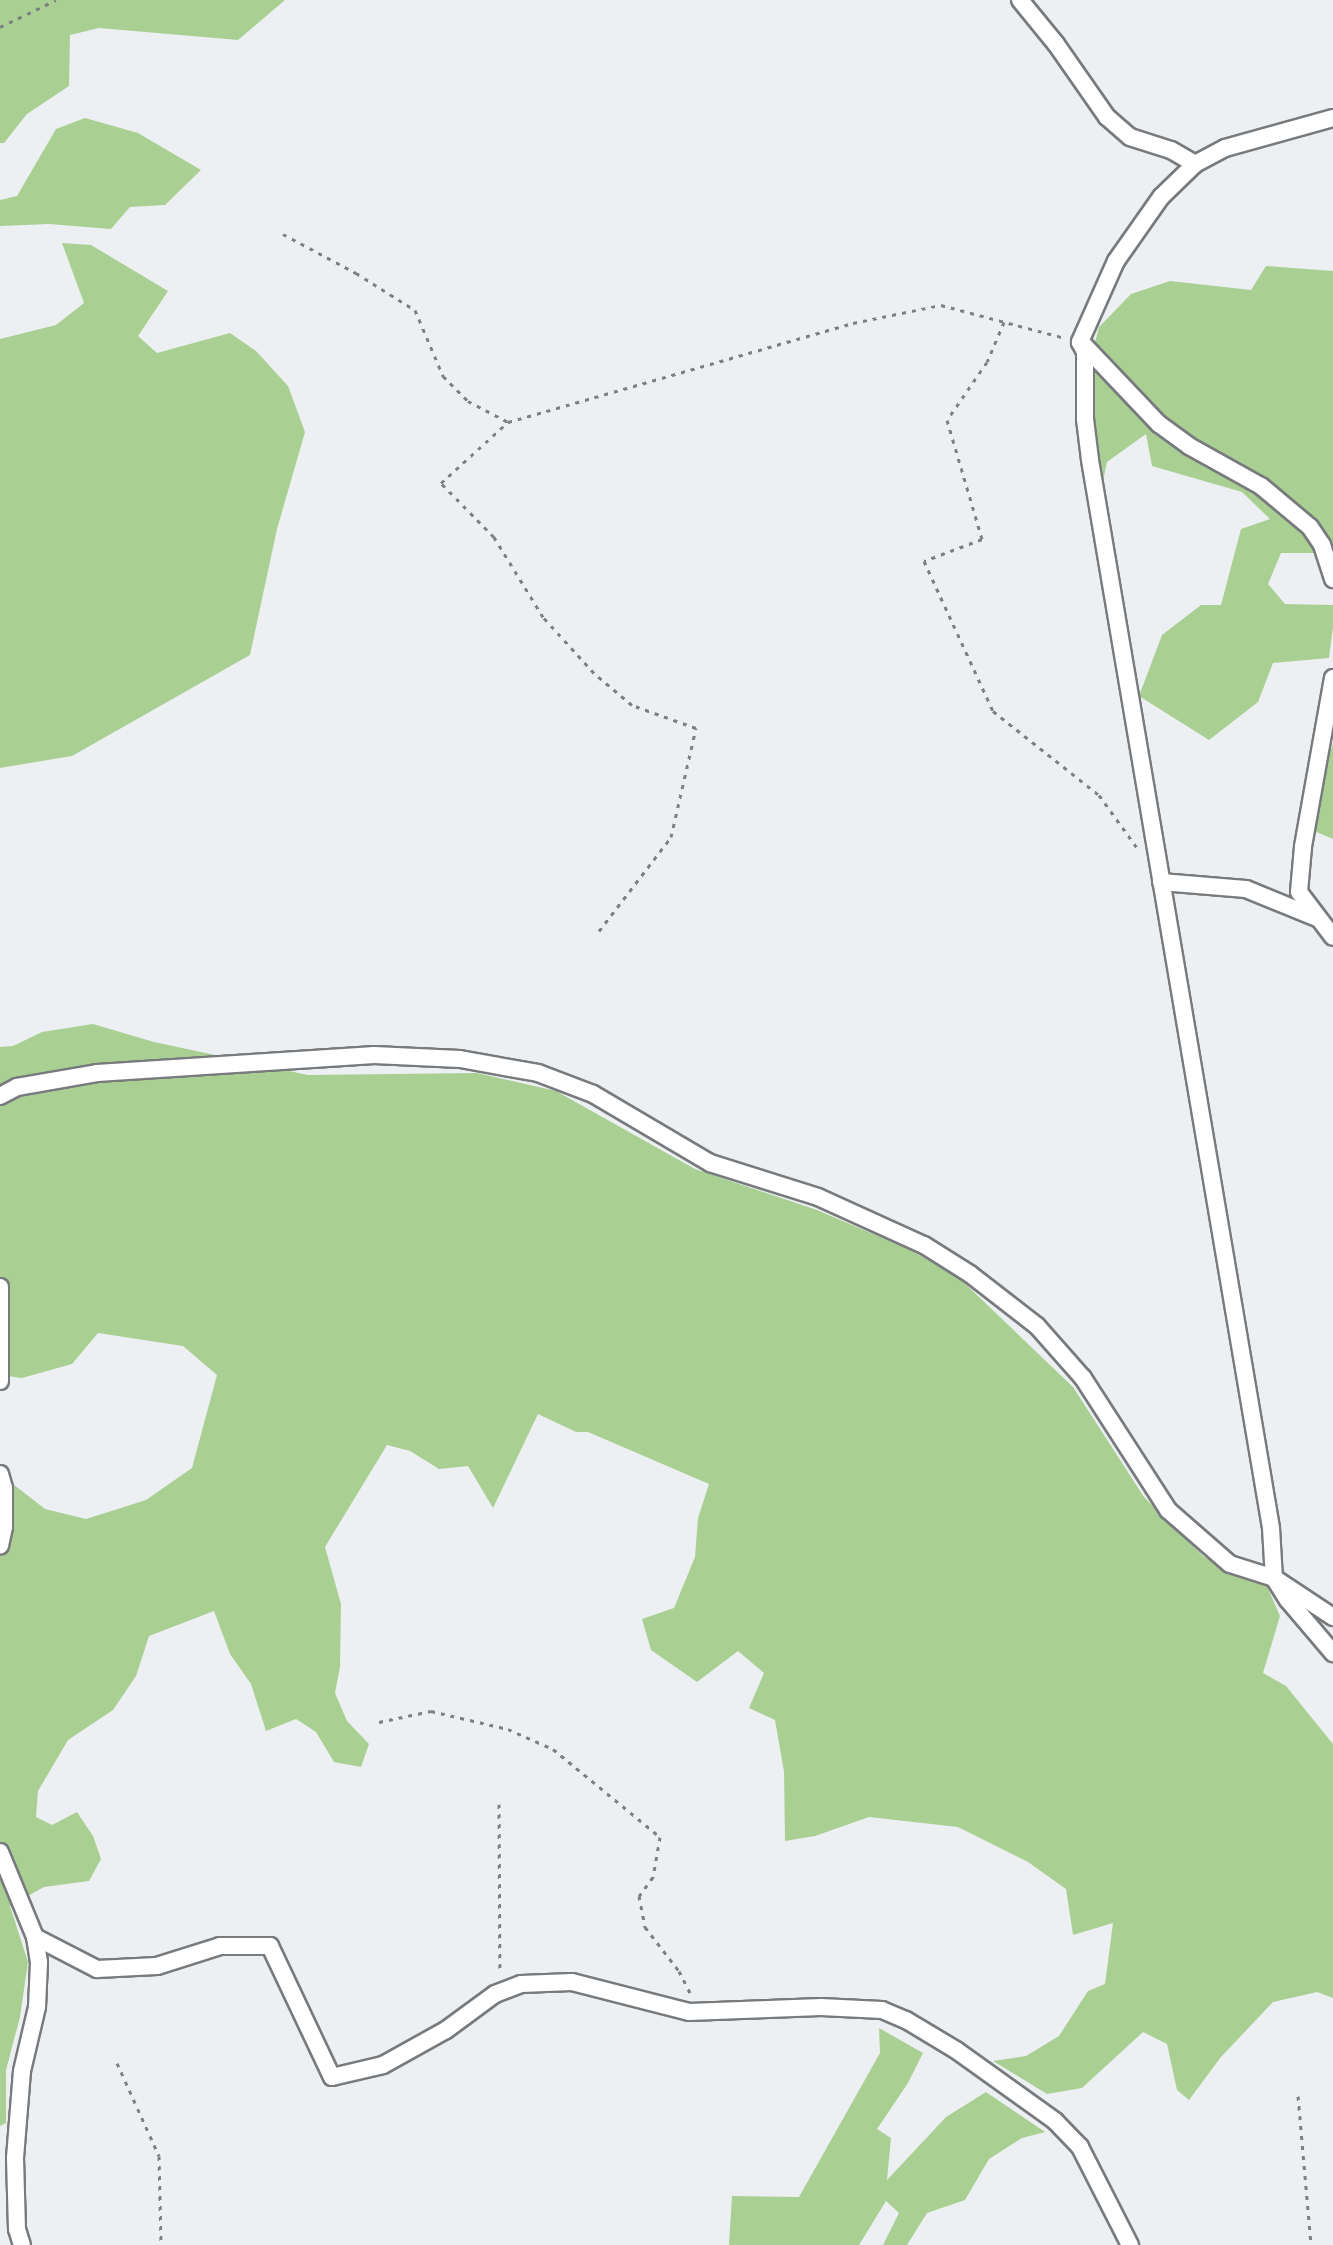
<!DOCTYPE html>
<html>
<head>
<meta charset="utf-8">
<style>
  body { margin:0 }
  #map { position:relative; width:1333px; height:2245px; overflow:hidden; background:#edf0f3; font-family:Lora,serif }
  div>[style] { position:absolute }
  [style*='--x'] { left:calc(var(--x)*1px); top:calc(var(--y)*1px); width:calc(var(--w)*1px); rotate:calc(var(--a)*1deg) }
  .forest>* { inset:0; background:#aacf93 }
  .path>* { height:3px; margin-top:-1.5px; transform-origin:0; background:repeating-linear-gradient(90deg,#7d7f81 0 4px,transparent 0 10px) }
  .roads { filter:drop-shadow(2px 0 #787b7e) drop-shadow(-2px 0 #787b7e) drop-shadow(0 2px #787b7e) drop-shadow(0 -2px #787b7e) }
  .street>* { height:16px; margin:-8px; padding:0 8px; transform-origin:8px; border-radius:8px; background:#fff }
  span { translate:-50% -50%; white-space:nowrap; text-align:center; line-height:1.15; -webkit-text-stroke:8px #fbfdff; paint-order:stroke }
</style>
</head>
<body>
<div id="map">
  <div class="forest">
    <i style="clip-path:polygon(0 0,285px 0,238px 40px,99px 28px,70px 35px,69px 86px,27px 114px,4px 143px,0 143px)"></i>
    <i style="clip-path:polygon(85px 118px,138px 133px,201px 170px,165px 205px,130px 207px,111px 229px,49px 224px,0 226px,0 200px,17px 196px,56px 129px)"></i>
    <i style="clip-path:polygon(62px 243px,91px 245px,168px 291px,138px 336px,157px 353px,230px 333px,256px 351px,288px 386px,305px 432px,277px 529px,250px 655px,72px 756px,0 768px,0 339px,56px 325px,84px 303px)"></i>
    <i style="clip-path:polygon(1266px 266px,1333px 271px,1333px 553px,1281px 553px,1268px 584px,1285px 604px,1333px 605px,1333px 627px,1329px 658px,1273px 663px,1258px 702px,1209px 740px,1139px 696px,1162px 635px,1201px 605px,1221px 605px,1241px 529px,1270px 519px,1242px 492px,1152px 466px,1146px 434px,1107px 462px,1102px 486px,1087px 372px,1099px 327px,1131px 294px,1170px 281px,1251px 290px)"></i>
    <i style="clip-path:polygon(1333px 743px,1333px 839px,1307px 828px)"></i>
    <i style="clip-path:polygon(93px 1024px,154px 1042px,308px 1075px,477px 1073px,556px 1091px,695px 1169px,817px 1210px,906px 1248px,956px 1275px,1073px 1387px,1144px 1497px,1203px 1556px,1236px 1576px,1267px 1586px,1280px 1616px,1263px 1673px,1286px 1686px,1333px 1744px,1333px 1998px,1317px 1992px,1273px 2002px,1221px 2057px,1189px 2100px,1177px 2090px,1167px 2044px,1143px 2032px,1082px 2088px,1047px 2094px,993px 2061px,1026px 2056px,1059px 2036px,1088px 1991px,1105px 1984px,1113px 1923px,1073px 1935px,1066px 1889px,1028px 1862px,958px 1827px,869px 1817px,815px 1836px,785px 1841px,784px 1772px,775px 1720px,749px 1708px,764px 1673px,738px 1651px,697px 1682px,651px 1650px,642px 1619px,674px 1608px,695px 1557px,698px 1518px,709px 1484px,588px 1432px,576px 1432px,538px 1414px,493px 1508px,468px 1466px,439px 1469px,410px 1451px,387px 1445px,325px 1547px,341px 1604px,340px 1667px,335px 1693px,347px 1721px,369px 1744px,361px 1767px,334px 1762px,316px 1732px,296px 1719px,266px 1731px,251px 1684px,230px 1654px,214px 1611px,149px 1636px,136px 1676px,113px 1710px,68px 1740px,38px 1791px,36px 1817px,52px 1825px,77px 1812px,93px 1836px,101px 1859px,89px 1881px,44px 1887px,10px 1906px,28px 1962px,20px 2017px,6px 2070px,6px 2123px,0 2126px,0 1474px,45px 1509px,86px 1519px,146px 1500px,192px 1468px,217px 1375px,183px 1346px,98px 1333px,72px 1364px,22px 1378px,0 1375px,0 1047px,13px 1046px,42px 1032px)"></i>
    <i style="clip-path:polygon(879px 2028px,923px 2053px,908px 2083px,877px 2129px,891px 2138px,887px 2180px,946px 2117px,986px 2092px,1045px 2132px,1022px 2138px,989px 2159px,965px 2200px,927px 2213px,907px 2245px,883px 2245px,899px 2213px,886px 2201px,859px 2245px,729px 2245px,732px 2196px,799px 2197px,880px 2053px)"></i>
  </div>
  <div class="path">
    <i style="--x:0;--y:27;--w:62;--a:-25.7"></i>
    <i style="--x:283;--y:234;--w:83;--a:28.1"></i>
    <i style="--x:356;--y:273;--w:70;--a:32.1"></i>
    <i style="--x:415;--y:310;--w:72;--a:67"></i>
    <i style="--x:443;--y:376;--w:35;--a:45"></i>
    <i style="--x:468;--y:401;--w:45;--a:27.7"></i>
    <i style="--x:1004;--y:322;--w:43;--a:113"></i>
    <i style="--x:987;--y:362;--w:70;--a:124.6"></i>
    <i style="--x:947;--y:420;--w:124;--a:73.6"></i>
    <i style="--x:982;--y:539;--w:62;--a:159.2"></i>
    <i style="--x:924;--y:561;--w:165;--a:65.3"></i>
    <i style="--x:993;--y:711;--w:135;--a:38.4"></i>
    <i style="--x:1099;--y:795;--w:67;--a:54.2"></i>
    <i style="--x:599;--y:931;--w:118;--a:-52.5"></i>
    <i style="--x:671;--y:837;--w:112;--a:-77.1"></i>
    <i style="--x:696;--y:728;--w:68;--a:-160.2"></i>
    <i style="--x:632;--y:705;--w:50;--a:-139.9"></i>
    <i style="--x:594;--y:673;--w:76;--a:-132.3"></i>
    <i style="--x:543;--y:617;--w:94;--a:-121.5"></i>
    <i style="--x:494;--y:537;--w:76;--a:-134.5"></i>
    <i style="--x:441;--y:483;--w:91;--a:-42.3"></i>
    <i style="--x:508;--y:422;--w:359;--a:-16"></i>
    <i style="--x:853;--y:323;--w:90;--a:-11.6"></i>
    <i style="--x:941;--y:305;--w:128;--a:14.9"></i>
    <i style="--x:379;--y:1722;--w:53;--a:-11.9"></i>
    <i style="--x:431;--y:1711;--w:79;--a:13.2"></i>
    <i style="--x:508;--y:1729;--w:49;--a:24"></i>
    <i style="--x:553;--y:1749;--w:139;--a:39.4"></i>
    <i style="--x:660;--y:1837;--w:41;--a:99.9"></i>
    <i style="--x:653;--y:1877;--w:24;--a:126"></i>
    <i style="--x:639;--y:1896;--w:32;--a:79"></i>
    <i style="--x:645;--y:1927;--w:56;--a:52.3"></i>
    <i style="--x:679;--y:1971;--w:28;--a:63"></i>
    <i style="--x:499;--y:1804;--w:168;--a:89.7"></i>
    <i style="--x:117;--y:2063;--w:102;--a:65.7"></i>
    <i style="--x:159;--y:2156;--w:89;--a:88.7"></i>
    <i style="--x:1298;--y:2096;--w:150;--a:85"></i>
  </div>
  <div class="roads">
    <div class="street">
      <i style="--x:1020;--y:0;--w:57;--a:50.7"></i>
      <i style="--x:1056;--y:44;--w:89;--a:55.1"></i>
      <i style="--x:1107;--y:117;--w:30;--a:41"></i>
      <i style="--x:1130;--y:137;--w:43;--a:17.6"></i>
      <i style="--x:1171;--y:150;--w:28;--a:30"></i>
      <i style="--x:1333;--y:118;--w:112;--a:164.5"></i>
      <i style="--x:1225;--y:148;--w:34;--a:152"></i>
      <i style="--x:1195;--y:164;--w:47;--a:135.9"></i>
      <i style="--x:1161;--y:197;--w:78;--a:125.1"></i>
      <i style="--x:1116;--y:261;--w:89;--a:114"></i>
      <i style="--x:1080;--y:342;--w:11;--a:63"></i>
      <i style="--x:1085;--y:352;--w:67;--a:90"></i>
      <i style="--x:1085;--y:419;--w:41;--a:83"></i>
      <i style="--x:1090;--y:460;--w:1083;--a:80.38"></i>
      <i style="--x:1271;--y:1528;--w:50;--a:86.6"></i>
      <i style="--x:1274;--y:1578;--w:26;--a:58"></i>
      <i style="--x:1288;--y:1600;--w:70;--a:49.7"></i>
      <i style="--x:1082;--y:343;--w:112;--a:46.5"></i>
      <i style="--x:1159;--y:424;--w:37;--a:36"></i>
      <i style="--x:1189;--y:446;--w:82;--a:29.1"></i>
      <i style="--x:1261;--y:486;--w:64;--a:39.9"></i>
      <i style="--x:1310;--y:527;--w:22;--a:56"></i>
      <i style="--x:1322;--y:545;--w:36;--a:72"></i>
      <i style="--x:1333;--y:678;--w:172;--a:100.1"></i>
      <i style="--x:1303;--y:847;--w:45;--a:95.1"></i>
      <i style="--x:1299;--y:892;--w:56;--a:52.9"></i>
      <i style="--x:1161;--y:882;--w:85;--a:4.7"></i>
      <i style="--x:1246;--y:889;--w:77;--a:22.2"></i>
      <i style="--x:0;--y:1096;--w:19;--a:-28"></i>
      <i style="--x:17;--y:1087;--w:81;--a:-9.9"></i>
      <i style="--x:97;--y:1073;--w:278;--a:-3.7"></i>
      <i style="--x:374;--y:1055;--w:86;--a:2.7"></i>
      <i style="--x:460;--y:1059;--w:79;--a:10.2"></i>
      <i style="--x:538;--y:1073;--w:59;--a:20.9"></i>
      <i style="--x:593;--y:1094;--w:136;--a:30.5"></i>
      <i style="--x:710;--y:1163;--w:113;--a:17.5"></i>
      <i style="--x:818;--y:1197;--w:116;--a:24.4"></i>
      <i style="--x:924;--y:1245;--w:54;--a:32.2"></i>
      <i style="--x:970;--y:1274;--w:85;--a:37.8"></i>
      <i style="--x:1037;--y:1326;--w:69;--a:48.5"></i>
      <i style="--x:1083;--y:1378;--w:157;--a:57.2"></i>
      <i style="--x:1168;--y:1510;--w:82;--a:41.1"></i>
      <i style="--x:1230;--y:1564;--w:46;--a:17.7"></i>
      <i style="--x:1274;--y:1578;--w:71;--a:33.5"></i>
      <i style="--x:0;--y:1287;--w:94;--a:90"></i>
      <i style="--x:0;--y:1474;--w:15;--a:74"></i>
      <i style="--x:4;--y:1488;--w:39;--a:90"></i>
      <i style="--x:4;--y:1527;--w:19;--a:102"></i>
      <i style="--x:0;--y:1852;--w:92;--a:67.6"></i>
      <i style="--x:35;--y:1937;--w:25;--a:81"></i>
      <i style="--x:39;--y:1962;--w:45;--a:92.5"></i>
      <i style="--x:37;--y:2007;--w:66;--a:103.2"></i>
      <i style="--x:22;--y:2071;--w:87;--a:94.6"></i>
      <i style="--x:15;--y:2158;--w:71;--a:88.4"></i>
      <i style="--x:17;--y:2229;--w:17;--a:73"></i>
      <i style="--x:35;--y:1937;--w:70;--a:27.3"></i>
      <i style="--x:97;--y:1969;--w:60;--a:-2.9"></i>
      <i style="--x:157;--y:1966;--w:66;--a:-17.6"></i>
      <i style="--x:220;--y:1946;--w:50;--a:0"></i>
      <i style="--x:270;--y:1946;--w:145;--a:64.7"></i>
      <i style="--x:332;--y:2077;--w:52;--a:-13.2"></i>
      <i style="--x:383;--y:2065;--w:72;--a:-29.1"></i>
      <i style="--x:446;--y:2030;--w:61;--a:-36.3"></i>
      <i style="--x:495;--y:1994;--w:28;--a:-21"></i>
      <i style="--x:521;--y:1984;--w:51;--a:-2.2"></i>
      <i style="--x:572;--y:1982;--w:121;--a:14.4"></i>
      <i style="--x:689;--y:2012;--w:132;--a:-2.2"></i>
      <i style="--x:821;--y:2007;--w:61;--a:2.8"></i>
      <i style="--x:882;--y:2010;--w:26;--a:23"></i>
      <i style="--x:906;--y:2020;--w:58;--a:31"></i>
      <i style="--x:956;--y:2050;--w:122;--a:35.6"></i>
      <i style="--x:1055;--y:2121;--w:36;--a:46"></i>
      <i style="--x:1080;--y:2147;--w:110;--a:63"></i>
    </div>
  </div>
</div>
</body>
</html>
